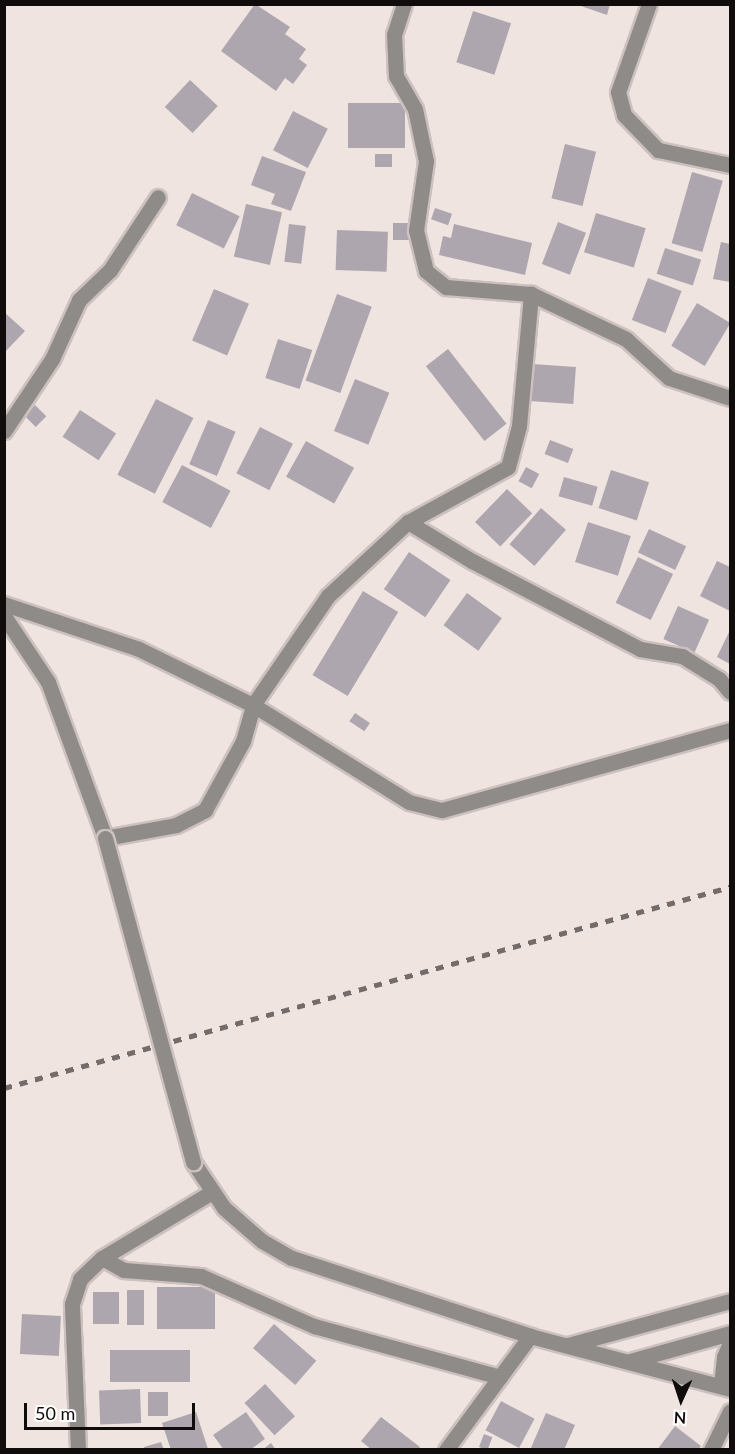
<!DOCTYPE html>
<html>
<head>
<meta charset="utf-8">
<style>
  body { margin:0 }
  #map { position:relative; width:735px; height:1454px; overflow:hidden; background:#f0e4e0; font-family:Lato,sans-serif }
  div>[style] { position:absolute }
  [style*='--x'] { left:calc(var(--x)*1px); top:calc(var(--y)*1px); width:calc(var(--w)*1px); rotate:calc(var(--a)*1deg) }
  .building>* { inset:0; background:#aea6ae; transform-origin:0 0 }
  .roads { filter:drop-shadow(2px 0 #ccc1be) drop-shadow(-2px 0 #ccc1be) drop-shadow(0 2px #ccc1be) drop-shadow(0 -2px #ccc1be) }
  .minor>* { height:15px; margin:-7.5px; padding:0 7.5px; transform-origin:7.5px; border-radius:7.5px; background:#8f8b88 }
  .rail>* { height:4.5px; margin-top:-2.25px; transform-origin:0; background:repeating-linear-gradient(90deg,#736c6a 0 8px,transparent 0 16px) }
  .bridges { filter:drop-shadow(2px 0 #ccc1be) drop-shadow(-2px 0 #ccc1be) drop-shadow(0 2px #ccc1be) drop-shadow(0 -2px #ccc1be) }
  .minor-bridge>* { height:15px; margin:-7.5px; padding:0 7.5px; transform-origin:7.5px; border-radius:7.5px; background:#8f8b88 }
  span { translate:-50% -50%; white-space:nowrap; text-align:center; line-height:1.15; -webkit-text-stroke:6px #fff; paint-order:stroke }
  .frame { position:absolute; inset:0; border:6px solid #100c0b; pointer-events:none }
  .north { position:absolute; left:651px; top:1370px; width:60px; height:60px; -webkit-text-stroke:4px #fff; paint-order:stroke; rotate:183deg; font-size:16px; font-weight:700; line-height:24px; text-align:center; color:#100c0b }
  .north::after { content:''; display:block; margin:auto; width:21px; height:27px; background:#100c0b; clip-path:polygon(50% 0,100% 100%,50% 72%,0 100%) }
  .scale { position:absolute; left:24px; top:1403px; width:171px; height:27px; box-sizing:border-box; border:3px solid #100c0b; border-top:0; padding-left:8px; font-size:18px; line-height:21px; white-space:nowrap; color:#100c0b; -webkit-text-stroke:4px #fff; paint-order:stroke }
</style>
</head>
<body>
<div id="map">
  <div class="building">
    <i style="clip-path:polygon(255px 4px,290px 27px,285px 34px,306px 49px,299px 59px,307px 65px,293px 84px,285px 78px,276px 91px,221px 51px)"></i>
    <i style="clip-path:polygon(575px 4px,610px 4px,607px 15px)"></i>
    <i style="left:473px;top:11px;width:40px;height:54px;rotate:18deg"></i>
    <i style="left:190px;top:80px;width:38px;height:37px;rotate:43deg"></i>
    <i style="left:348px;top:103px;width:57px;height:45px"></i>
    <i style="left:293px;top:111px;width:39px;height:44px;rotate:27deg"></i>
    <i style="left:565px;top:144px;width:32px;height:56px;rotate:14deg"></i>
    <i style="left:375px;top:154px;width:17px;height:13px"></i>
    <i style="clip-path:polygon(262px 156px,306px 172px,291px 211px,271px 204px,275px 194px,251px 185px)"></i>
    <i style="left:692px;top:172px;width:32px;height:74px;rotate:16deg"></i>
    <i style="left:192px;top:193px;width:53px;height:36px;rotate:26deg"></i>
    <i style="left:246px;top:204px;width:37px;height:54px;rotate:13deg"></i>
    <i style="left:435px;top:208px;width:18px;height:12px;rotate:19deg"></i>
    <i style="left:596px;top:213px;width:52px;height:41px;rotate:17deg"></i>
    <i style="left:558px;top:222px;width:30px;height:45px;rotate:21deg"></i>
    <i style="left:393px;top:223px;width:17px;height:17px"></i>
    <i style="left:289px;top:224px;width:17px;height:38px;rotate:7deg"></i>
    <i style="clip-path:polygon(454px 224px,532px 243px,525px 275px,439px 255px,443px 236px,451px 238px)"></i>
    <i style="left:337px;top:230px;width:51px;height:40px;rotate:2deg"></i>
    <i style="clip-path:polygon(721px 242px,730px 244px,730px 282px,713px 279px)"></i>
    <i style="left:665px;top:248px;width:38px;height:27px;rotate:18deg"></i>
    <i style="left:648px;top:278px;width:36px;height:45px;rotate:21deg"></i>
    <i style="left:214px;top:289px;width:38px;height:56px;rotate:23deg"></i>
    <i style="left:337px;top:294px;width:37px;height:92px;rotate:20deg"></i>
    <i style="left:697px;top:303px;width:39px;height:50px;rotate:31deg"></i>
    <i style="clip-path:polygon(4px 312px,25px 331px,4px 353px)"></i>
    <i style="left:278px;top:339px;width:36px;height:41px;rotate:18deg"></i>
    <i style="left:448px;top:349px;width:95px;height:28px;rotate:52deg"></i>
    <i style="left:532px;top:364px;width:44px;height:37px;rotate:4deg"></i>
    <i style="left:355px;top:379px;width:37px;height:56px;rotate:22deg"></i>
    <i style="left:156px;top:399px;width:42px;height:85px;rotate:27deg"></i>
    <i style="left:35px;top:405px;width:16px;height:15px;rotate:45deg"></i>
    <i style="left:80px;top:410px;width:43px;height:32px;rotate:33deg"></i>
    <i style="left:208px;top:420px;width:30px;height:48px;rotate:23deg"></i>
    <i style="left:260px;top:427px;width:37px;height:52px;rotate:27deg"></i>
    <i style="left:550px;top:440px;width:25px;height:15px;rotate:21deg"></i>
    <i style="left:306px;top:441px;width:55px;height:41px;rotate:29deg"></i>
    <i style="left:182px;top:465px;width:55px;height:42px;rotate:28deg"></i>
    <i style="left:526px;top:467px;width:15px;height:16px;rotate:28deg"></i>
    <i style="left:611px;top:470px;width:40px;height:40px;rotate:18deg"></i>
    <i style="left:564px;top:477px;width:35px;height:20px;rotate:16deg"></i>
    <i style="left:507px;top:489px;width:35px;height:46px;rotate:44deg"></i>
    <i style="left:541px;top:508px;width:33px;height:48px;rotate:41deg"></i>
    <i style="left:588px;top:522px;width:45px;height:42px;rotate:18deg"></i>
    <i style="left:649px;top:529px;width:41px;height:26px;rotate:25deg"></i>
    <i style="left:409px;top:552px;width:50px;height:45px;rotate:34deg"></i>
    <i style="left:638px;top:557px;width:39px;height:51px;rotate:26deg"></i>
    <i style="clip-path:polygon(717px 561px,730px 567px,730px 611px,700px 596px)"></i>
    <i style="left:363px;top:591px;width:41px;height:98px;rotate:31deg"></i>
    <i style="left:467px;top:593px;width:43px;height:40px;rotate:36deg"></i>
    <i style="left:678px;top:606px;width:34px;height:36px;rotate:24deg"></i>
    <i style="clip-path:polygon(730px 630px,730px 664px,717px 657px)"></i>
    <i style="left:355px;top:713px;width:18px;height:10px;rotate:34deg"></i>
    <i style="left:157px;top:1287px;width:58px;height:42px"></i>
    <i style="left:144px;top:1290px;width:35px;height:17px;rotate:90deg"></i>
    <i style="left:93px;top:1292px;width:26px;height:32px"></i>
    <i style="left:22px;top:1314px;width:39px;height:40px;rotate:3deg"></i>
    <i style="left:274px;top:1324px;width:56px;height:32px;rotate:41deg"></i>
    <i style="left:110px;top:1350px;width:80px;height:32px"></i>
    <i style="left:265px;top:1384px;width:44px;height:28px;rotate:47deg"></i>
    <i style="left:140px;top:1389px;width:34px;height:41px;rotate:88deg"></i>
    <i style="left:148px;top:1392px;width:20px;height:24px"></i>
    <i style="left:501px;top:1401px;width:38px;height:33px;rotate:28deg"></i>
    <i style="clip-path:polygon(196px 1412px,208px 1449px,171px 1450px,162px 1423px)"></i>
    <i style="clip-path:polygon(246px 1412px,265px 1439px,250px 1450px,224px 1450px,213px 1435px)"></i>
    <i style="clip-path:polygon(546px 1413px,575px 1425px,564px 1450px,530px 1450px)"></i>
    <i style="clip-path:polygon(381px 1417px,420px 1447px,418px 1450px,372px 1450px,361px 1441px)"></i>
    <i style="clip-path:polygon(675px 1426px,701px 1446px,698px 1450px,657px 1450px)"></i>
    <i style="left:484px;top:1434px;width:9px;height:14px;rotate:21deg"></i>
    <i style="clip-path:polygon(161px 1442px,164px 1450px,145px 1450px,144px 1447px)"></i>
    <i style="clip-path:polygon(271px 1443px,276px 1450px,262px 1450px)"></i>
  </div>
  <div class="roads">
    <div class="minor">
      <i style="--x:404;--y:4;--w:32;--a:108"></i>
      <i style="--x:394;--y:34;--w:42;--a:87.3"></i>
      <i style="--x:396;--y:76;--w:38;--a:60"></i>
      <i style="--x:415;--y:109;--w:53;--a:78.1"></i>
      <i style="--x:426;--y:161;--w:70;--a:98.2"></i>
      <i style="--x:416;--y:230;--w:42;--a:76.3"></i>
      <i style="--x:426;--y:271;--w:26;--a:39"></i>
      <i style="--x:446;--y:287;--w:85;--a:4.7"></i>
      <i style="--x:531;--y:294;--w:105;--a:25.3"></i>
      <i style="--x:626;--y:339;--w:58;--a:42.2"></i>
      <i style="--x:669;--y:378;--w:64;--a:18.2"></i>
      <i style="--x:649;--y:4;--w:93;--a:109.4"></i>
      <i style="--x:618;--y:92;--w:24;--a:75"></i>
      <i style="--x:624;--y:115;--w:49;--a:45.8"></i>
      <i style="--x:658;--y:150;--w:74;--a:11.8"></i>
      <i style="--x:4;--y:431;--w:87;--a:-56.3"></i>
      <i style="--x:52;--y:359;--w:65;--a:-65.4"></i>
      <i style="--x:79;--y:300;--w:43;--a:-44.1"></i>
      <i style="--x:110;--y:270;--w:87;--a:-56.7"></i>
      <i style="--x:408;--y:522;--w:75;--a:31.4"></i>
      <i style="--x:472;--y:561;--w:190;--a:27.6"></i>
      <i style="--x:640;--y:649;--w:43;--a:9.5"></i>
      <i style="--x:682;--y:656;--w:44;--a:31.9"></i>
      <i style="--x:719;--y:679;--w:17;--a:50"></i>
      <i style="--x:4;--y:604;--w:142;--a:18.4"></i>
      <i style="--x:139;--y:649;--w:127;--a:26.2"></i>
      <i style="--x:253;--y:705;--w:184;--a:31.9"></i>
      <i style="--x:409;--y:802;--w:34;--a:14"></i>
      <i style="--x:442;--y:810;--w:299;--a:-15.5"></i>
      <i style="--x:4;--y:616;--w:79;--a:56.3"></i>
      <i style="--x:48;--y:682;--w:166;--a:69.9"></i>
      <i style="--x:105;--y:838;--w:72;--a:-10.4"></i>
      <i style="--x:176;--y:825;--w:33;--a:-27"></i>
      <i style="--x:205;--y:810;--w:79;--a:-61.2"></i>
      <i style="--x:243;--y:741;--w:37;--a:-74"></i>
      <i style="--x:253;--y:705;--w:132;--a:-55.5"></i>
      <i style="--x:328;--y:596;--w:109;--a:-42.8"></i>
      <i style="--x:408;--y:522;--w:114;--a:-28.8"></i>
      <i style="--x:508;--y:467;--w:42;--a:-75"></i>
      <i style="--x:519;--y:426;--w:133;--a:-84.8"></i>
      <i style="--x:193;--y:1162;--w:55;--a:56"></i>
      <i style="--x:224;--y:1208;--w:50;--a:41"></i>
      <i style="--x:262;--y:1241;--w:34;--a:30"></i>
      <i style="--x:292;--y:1258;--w:250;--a:18.1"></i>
      <i style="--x:530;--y:1336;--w:207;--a:14.8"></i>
      <i style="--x:102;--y:1258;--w:25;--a:29"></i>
      <i style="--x:124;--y:1270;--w:77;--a:4.5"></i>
      <i style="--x:201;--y:1276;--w:124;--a:23.9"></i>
      <i style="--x:314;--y:1326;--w:193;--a:15.3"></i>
      <i style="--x:568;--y:1345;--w:168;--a:-15.2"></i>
      <i style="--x:630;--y:1361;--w:104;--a:-15.6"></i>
      <i style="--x:721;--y:1386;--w:29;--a:-84"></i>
      <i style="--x:724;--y:1357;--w:15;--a:-67"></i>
      <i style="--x:78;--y:1450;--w:146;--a:-92.4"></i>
      <i style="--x:72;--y:1304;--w:26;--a:-72"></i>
      <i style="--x:80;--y:1279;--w:30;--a:-44"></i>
      <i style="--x:102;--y:1258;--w:128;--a:-31"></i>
      <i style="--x:446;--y:1450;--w:142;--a:-53.6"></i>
      <i style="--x:711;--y:1450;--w:43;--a:-64"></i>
    </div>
  </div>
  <div class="rail">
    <i style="--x:4;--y:1088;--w:753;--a:-15.48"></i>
  </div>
  <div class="bridges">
    <div class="minor-bridge">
      <i style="--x:105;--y:838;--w:336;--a:74.8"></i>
    </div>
  </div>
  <div class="frame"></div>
  <div class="north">N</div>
  <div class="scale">50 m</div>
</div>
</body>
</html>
